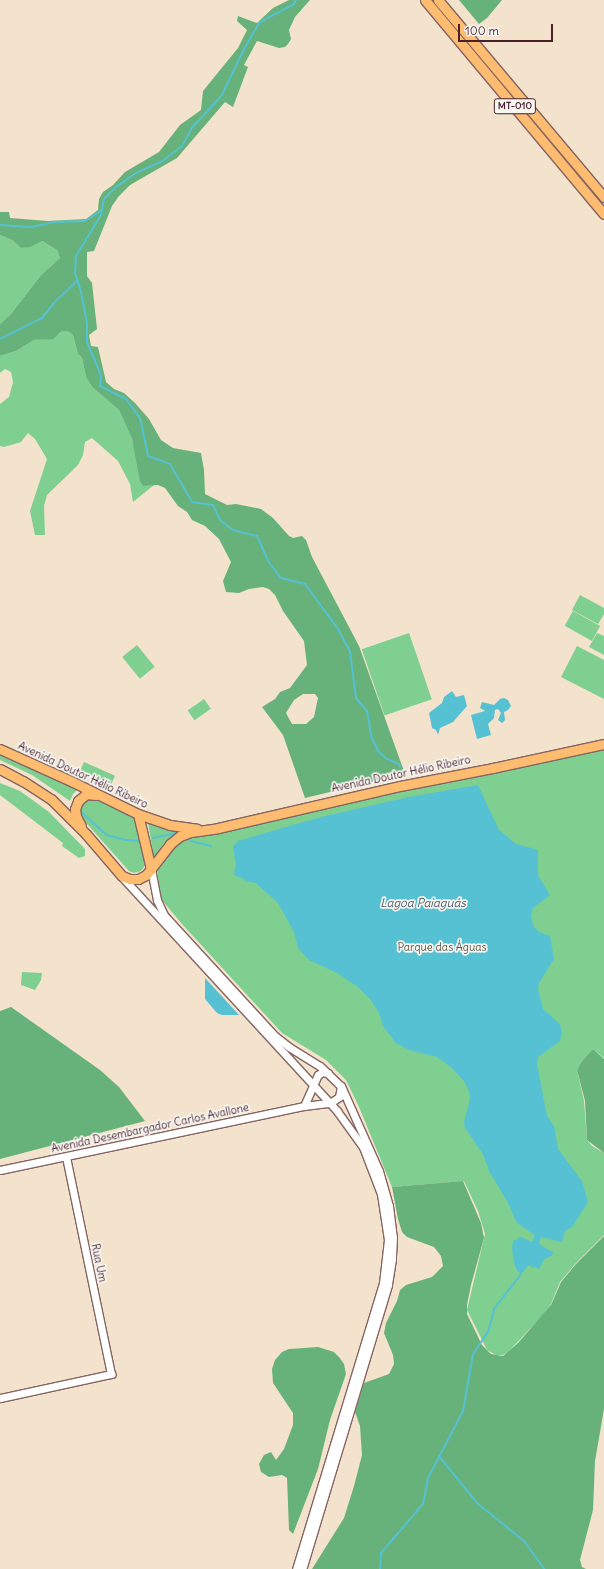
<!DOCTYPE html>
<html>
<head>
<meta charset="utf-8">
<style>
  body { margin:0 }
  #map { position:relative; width:604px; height:1569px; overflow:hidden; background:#f3e3cc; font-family:Delius,sans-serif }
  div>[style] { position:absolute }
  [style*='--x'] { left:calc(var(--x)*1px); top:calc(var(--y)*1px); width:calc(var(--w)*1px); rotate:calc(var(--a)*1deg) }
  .green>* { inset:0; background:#7ecf90; transform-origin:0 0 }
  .forest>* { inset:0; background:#66b27a }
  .water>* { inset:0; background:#56c1d2 }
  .stream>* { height:2px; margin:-1px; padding:0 1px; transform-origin:1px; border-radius:1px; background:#56c1d2 }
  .roads { filter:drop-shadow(1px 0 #856463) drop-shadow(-1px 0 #856463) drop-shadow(0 1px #856463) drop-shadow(0 -1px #856463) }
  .minor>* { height:7px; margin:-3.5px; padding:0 3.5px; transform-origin:3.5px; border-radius:3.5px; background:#fff }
  .major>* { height:9px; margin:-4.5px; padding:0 4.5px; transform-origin:4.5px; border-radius:4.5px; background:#fdbc70 }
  span { translate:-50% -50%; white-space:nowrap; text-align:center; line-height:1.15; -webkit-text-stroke:3.5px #f6f6f2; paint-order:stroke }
  .shield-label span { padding:1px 3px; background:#f6f6f2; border:1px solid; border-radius:3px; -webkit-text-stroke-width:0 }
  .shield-label { font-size:10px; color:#4a1f2b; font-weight:700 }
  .street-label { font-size:11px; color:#4a1f2b }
  .park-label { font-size:11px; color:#5a5449 }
  .water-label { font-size:12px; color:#4e5865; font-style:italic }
  .scale { position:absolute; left:458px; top:24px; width:95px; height:18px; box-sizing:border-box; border:2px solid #4a1f2b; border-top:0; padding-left:5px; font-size:12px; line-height:14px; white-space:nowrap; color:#4a1f2b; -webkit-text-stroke:3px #f6f6f2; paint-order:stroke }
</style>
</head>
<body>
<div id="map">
  <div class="green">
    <i style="clip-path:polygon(0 235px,12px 240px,21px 248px,42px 241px,57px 250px,60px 258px,41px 275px,11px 314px,0 324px)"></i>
    <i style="clip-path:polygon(62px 331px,67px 331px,73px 335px,78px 354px,82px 358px,86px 377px,92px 387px,119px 410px,132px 439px,143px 486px,154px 485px,133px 502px,130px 484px,118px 461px,92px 438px,85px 442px,83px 455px,78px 465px,47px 495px,44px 506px,45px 535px,35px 535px,30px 511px,47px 459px,35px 439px,28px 433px,21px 442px,4px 447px,0 446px,0 404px,9px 397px,13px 382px,11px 372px,5px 369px,0 373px,0 356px,16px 351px,34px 340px,47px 339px,59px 334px)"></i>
    <i style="clip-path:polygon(580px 595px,604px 608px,604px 614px,598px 624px,572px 610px)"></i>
    <i style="left:573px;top:611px;width:31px;height:17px;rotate:29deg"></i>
    <i style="left:409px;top:633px;width:70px;height:50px;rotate:71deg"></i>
    <i style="clip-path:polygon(597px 633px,604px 636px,604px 655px,589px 647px)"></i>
    <i style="left:137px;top:645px;width:28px;height:19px;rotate:51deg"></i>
    <i style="clip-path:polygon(577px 646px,604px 660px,604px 699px,561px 677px)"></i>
    <i style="left:204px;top:699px;width:12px;height:20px;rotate:55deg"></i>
    <i style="clip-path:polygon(604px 747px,604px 1058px,593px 1049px,582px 1061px,577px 1070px,584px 1101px,587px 1140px,592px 1146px,604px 1153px,604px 1235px,576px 1263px,560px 1282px,550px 1306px,544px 1314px,509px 1351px,503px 1355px,496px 1355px,487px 1350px,467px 1310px,485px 1234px,478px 1211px,464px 1181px,392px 1187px,359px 1107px,346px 1080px,326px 1060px,282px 1033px,182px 924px,161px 899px,157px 870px,167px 851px,181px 839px,287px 818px,397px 791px)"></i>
    <i style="clip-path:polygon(0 750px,79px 788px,73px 794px,70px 801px,32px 775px,0 760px)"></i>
    <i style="left:84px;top:762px;width:34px;height:9px;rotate:24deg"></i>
    <i style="clip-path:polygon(0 783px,20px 791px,49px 812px,85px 849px,85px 856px,79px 858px,62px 846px,63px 843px,0 795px)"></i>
    <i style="clip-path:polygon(89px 794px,136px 814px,146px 864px,141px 871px,134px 873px,129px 871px,80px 816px,78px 803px)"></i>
    <i style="clip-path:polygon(147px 818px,180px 829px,164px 843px,154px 857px)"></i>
    <i style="clip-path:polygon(22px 972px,42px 973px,41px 980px,35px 990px,21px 985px)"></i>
  </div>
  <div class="forest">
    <i style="clip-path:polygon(evenodd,289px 0,310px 0,295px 17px,289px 30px,291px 39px,288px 44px,285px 47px,279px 48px,257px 41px,244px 65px,248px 67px,233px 107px,225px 102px,177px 158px,130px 185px,119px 196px,112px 206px,94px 251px,87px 252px,87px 276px,92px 283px,97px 329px,89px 335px,91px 346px,98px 347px,106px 382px,114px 389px,124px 393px,135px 403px,149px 419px,161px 440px,173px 448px,201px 453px,204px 470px,205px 494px,227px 505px,236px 504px,261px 509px,273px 518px,289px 536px,293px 538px,302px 536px,306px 540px,312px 557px,359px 646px,405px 774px,305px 798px,283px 735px,262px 707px,275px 699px,280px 692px,290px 688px,307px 665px,304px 641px,283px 611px,275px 595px,269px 589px,263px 587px,249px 589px,239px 593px,226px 592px,223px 581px,231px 562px,219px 539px,205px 526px,192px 520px,187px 512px,178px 506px,165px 488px,158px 485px,143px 486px,140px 481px,132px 439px,119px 410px,92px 387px,86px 377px,82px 358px,78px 354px,73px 335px,67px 331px,62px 331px,53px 339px,34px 340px,16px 351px,0 356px,0 324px,11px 314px,41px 275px,60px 258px,57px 250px,42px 241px,30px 247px,21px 248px,12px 240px,0 235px,0 212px,9px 212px,10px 218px,48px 221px,86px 219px,98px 210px,99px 199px,103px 192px,113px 185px,125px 172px,159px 152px,180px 125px,201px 110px,203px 91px,238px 48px,247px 30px,237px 21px,238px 16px,257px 23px,273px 8px,289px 0,303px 694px,315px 694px,318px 698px,314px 717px,306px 724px,292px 724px,286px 713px,294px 700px,303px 694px)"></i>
    <i style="clip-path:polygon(459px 0,502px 0,487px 18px,479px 24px)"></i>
    <i style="clip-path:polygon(11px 1007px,100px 1070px,119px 1087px,145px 1121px,0 1159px,0 1011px)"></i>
    <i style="clip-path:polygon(593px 1049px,604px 1059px,604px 1153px,587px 1140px,585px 1101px,577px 1070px,582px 1061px)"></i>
    <i style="clip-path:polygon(463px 1181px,481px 1223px,484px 1238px,471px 1285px,467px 1305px,467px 1314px,482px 1345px,491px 1354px,503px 1356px,518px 1343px,551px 1305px,561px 1282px,576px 1264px,604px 1236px,604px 1409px,595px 1461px,593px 1510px,580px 1560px,582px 1567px,586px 1569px,312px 1569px,344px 1518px,354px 1486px,362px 1455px,360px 1426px,355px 1412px,364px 1383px,389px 1374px,394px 1364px,393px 1355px,384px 1333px,386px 1323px,397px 1301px,400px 1290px,406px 1285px,432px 1277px,443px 1266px,441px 1256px,434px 1247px,407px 1237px,402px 1232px,398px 1219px,392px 1187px)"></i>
    <i style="clip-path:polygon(318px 1347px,334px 1352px,339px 1357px,344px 1364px,346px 1374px,330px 1420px,318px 1469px,293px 1534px,289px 1530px,287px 1478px,282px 1475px,269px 1477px,261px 1472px,259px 1464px,264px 1455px,271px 1452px,276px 1460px,284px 1449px,293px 1425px,293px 1413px,273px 1383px,272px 1369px,275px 1360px,282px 1352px,289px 1349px)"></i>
  </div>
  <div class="water">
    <i style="clip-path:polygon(452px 691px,456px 697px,464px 695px,467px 706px,453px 722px,440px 728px,438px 735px,436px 730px,432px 728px,429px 713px,442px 703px,444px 697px)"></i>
    <i style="clip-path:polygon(504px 698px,508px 700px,511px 706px,508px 710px,504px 712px,505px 720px,502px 723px,498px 720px,501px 713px,498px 709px,495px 710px,494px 718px,488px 724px,491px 735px,477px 739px,471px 715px,485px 711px,480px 708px,482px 702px,494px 705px,500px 699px)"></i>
    <i style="clip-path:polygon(478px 785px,499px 830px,516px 844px,538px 850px,538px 875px,550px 895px,533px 908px,531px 917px,534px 927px,539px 932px,550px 936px,554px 959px,539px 983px,538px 989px,543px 1009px,560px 1024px,562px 1033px,560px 1041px,538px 1057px,537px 1064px,547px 1116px,554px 1126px,558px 1149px,582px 1181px,588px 1202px,572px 1227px,565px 1231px,562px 1242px,541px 1237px,539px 1242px,540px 1245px,553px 1252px,552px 1256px,544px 1259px,539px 1269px,535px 1267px,532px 1268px,531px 1266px,528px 1266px,521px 1274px,516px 1269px,514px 1262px,512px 1248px,513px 1241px,521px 1237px,532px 1242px,535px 1235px,517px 1223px,507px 1201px,489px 1171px,483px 1154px,465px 1128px,464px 1122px,469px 1103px,470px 1094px,464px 1081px,452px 1068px,437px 1057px,409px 1050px,396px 1043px,383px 1026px,379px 1013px,370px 999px,358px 987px,337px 973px,309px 960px,298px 948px,294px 932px,278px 903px,256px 883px,245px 881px,242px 878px,235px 876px,234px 873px,236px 866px,233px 846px,238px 841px,321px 817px,409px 797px)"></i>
    <i style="clip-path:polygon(205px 978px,239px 1015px,222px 1015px,217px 1013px,205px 999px)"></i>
  </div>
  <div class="stream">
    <i style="--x:296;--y:0;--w:4;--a:117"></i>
    <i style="--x:294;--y:4;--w:40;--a:152"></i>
    <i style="--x:259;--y:23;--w:30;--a:120"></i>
    <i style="--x:244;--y:49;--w:51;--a:115.6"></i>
    <i style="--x:222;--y:95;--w:45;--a:132.3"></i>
    <i style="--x:192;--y:128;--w:21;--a:119"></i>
    <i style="--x:182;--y:146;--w:24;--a:142"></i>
    <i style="--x:163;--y:161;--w:30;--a:156"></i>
    <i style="--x:136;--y:173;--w:24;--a:145"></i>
    <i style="--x:116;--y:187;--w:17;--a:135"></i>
    <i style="--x:104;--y:199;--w:16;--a:101"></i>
    <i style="--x:101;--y:215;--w:48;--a:121.4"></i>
    <i style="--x:76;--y:256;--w:17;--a:93"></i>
    <i style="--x:75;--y:273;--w:20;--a:72"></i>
    <i style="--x:81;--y:292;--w:33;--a:79"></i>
    <i style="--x:87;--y:324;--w:18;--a:90"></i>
    <i style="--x:87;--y:342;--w:36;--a:67"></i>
    <i style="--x:101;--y:375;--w:11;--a:95"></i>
    <i style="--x:100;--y:386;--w:29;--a:27"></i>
    <i style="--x:126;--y:399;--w:24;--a:54"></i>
    <i style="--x:140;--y:418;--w:39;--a:78"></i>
    <i style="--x:148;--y:456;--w:23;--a:20"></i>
    <i style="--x:170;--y:464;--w:44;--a:59.9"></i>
    <i style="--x:192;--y:502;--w:21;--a:8"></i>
    <i style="--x:213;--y:505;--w:17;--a:65"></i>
    <i style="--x:220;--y:520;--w:16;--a:38"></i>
    <i style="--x:233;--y:530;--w:25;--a:14"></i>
    <i style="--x:257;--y:536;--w:27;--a:66"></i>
    <i style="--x:268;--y:561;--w:21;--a:53"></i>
    <i style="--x:281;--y:578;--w:25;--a:14"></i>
    <i style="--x:305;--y:584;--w:56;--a:53.7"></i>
    <i style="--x:338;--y:629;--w:26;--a:62"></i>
    <i style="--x:350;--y:652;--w:46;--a:82.6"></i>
    <i style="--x:356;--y:698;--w:17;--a:50"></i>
    <i style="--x:367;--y:711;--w:27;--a:80"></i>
    <i style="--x:372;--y:738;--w:14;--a:65"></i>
    <i style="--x:378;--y:751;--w:12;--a:42"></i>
    <i style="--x:387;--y:759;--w:13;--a:23"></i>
    <i style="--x:399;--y:764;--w:3;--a:72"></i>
    <i style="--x:0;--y:225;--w:31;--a:4"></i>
    <i style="--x:31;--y:227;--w:25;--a:-12"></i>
    <i style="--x:55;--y:222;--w:30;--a:-2"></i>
    <i style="--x:85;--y:221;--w:20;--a:-33"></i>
    <i style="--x:0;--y:339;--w:47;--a:-26.6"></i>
    <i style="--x:42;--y:318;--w:22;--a:-51"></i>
    <i style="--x:56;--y:301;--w:29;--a:-44"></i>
    <i style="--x:80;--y:811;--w:36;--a:42"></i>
    <i style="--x:107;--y:835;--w:20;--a:15"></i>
    <i style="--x:126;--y:840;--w:14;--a:4"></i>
    <i style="--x:153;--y:838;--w:24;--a:-12"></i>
    <i style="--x:191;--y:841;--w:21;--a:14"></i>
    <i style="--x:439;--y:1456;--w:60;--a:51"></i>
    <i style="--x:477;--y:1503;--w:60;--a:39"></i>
    <i style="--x:524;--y:1541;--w:34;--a:54"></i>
    <i style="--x:380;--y:1569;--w:16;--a:-86"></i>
    <i style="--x:381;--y:1553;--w:65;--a:-49.4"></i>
    <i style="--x:423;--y:1504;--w:26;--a:-79"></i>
    <i style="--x:428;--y:1478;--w:76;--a:-62.4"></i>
    <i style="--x:463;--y:1411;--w:58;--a:-80"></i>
    <i style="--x:473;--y:1354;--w:27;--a:-56"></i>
    <i style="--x:488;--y:1332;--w:24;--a:-75"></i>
    <i style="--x:494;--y:1309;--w:44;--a:-52.4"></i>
  </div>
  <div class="roads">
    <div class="minor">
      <i style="--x:151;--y:869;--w:32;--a:79"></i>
      <i style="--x:157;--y:900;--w:17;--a:65"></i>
      <i style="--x:164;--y:915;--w:164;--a:47.5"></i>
      <i style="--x:275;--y:1036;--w:18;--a:38"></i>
      <i style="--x:289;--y:1047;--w:36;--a:32"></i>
      <i style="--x:320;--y:1066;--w:29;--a:44"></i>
      <i style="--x:341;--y:1086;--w:93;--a:65.9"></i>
      <i style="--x:379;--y:1171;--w:36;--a:74"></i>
      <i style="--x:389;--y:1206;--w:31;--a:83"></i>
      <i style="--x:393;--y:1237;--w:22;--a:93"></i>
      <i style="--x:392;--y:1259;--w:26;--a:99"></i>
      <i style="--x:388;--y:1285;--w:297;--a:106.8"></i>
      <i style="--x:122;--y:877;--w:318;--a:47.4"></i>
      <i style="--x:337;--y:1111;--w:44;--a:54.2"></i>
      <i style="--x:363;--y:1147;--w:50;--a:69"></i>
      <i style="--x:381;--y:1194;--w:47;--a:81.3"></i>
      <i style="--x:388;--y:1240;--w:43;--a:96.6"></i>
      <i style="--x:383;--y:1283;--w:299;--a:106.9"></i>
      <i style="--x:304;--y:1106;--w:34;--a:-66"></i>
      <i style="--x:318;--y:1075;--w:5;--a:-37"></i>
      <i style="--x:322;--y:1072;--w:6;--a:9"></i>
      <i style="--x:0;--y:1170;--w:311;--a:-11.9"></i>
      <i style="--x:304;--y:1106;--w:26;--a:-7"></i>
      <i style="--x:330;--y:1103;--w:11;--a:-34"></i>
      <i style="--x:339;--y:1097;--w:11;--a:-80"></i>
      <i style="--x:0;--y:1398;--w:114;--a:-12.2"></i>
      <i style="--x:111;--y:1374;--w:222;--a:-101.7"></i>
    </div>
    <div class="major">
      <i style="--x:425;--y:0;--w:279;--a:50.1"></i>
      <i style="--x:438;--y:0;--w:258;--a:49.9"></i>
      <i style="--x:0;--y:749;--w:80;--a:24.3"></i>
      <i style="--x:73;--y:782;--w:72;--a:26.2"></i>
      <i style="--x:138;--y:814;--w:34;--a:19"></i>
      <i style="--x:170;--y:825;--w:27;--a:8"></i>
      <i style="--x:0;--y:769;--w:26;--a:28"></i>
      <i style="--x:23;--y:781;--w:33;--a:33"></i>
      <i style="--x:51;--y:799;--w:49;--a:45"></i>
      <i style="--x:86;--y:834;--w:55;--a:49.4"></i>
      <i style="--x:122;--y:876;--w:9;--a:21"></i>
      <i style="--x:130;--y:879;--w:8;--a:0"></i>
      <i style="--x:138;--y:879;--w:9;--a:-27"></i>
      <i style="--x:146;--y:875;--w:39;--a:-52"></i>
      <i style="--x:170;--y:844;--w:13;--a:-39"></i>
      <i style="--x:180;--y:836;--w:12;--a:-20"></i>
      <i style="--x:191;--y:832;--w:27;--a:-8"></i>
      <i style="--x:218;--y:828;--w:187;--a:-13"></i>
      <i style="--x:400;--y:786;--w:95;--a:-11"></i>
      <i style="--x:493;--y:768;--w:114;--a:-12.2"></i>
      <i style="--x:138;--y:814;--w:57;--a:76.7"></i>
      <i style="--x:81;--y:826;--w:11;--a:-117"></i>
      <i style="--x:76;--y:816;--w:7;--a:-98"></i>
      <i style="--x:75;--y:809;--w:9;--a:-69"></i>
      <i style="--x:78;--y:801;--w:11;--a:-41"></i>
      <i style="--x:86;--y:794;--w:10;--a:6"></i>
    </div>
  </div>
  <div class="shield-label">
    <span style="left:515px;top:106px">MT-010</span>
  </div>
  <div class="street-label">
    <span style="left:401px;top:774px;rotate:-12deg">Avenida Doutor Hélio Ribeiro</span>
    <span style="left:83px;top:775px;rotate:25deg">Avenida Doutor Hélio Ribeiro</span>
    <span style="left:150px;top:1128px;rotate:-12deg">Avenida Desembargador Carlos Avallone</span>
    <span style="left:99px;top:1263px;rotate:78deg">Rua Um</span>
  </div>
  <div class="park-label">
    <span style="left:442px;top:947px">Parque das Águas</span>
  </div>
  <div class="water-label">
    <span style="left:423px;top:903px">Lagoa Paiaguás</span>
  </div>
  <div class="scale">100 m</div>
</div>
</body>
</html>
